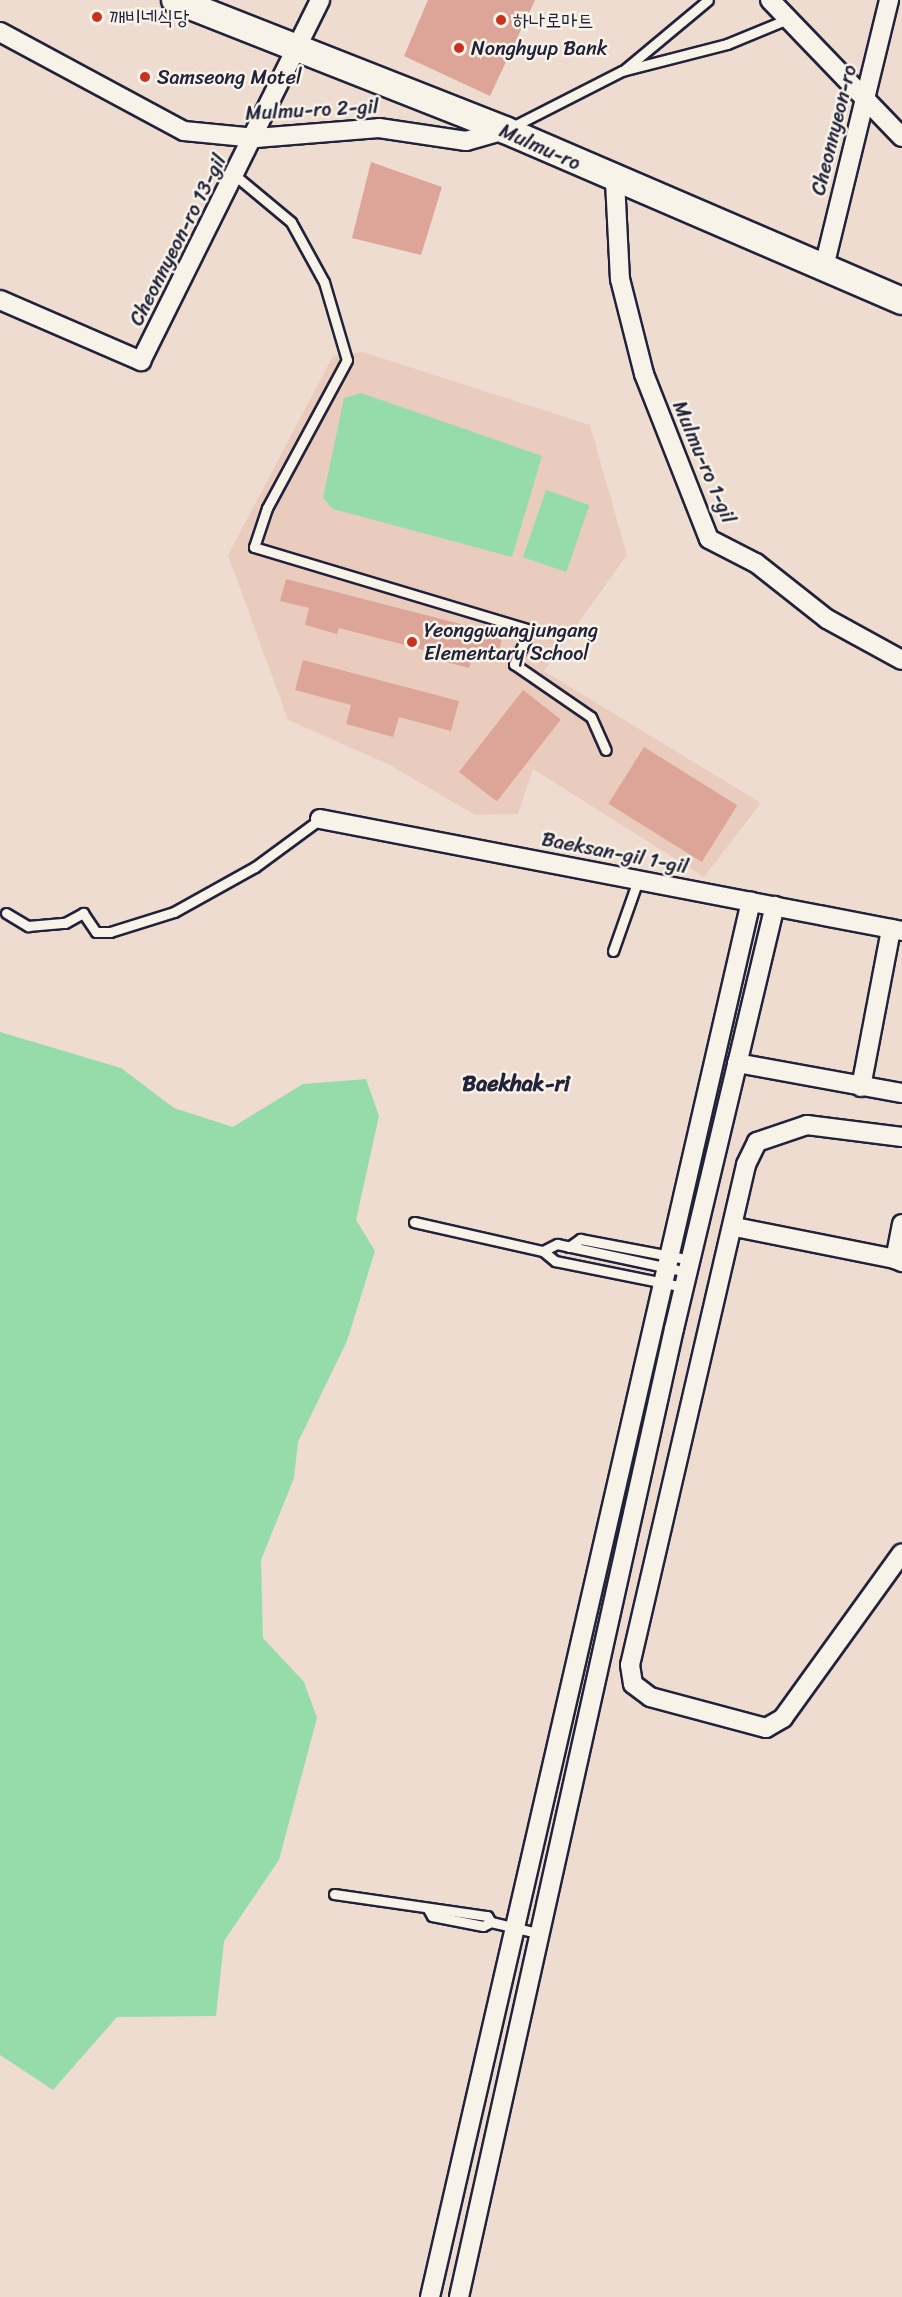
<!DOCTYPE html>
<html>
<head>
<meta charset="utf-8">
<style>
  body { margin:0 }
  #map { position:relative; width:902px; height:2297px; overflow:hidden; background:#efdcd0; font-family:Sriracha,"Poor Story",sans-serif }
  div>[style] { position:absolute }
  [style*='--x'] { left:calc(var(--x)*1px); top:calc(var(--y)*1px); width:calc(var(--w)*1px); rotate:calc(var(--a)*1deg) }
  .built>* { inset:0; background:#eaccbf }
  .green>* { inset:0; background:#95dcaa; transform-origin:0 0 }
  .building>* { inset:0; background:#dda597; transform-origin:0 0 }
  .roads { filter:drop-shadow(2px 0 #22223b) drop-shadow(-2px 0 #22223b) drop-shadow(0 2px #22223b) drop-shadow(0 -2px #22223b) }
  .service>* { height:9px; margin:-4.5px; padding:0 4.5px; transform-origin:4.5px; border-radius:4.5px; background:#f7f3e8 }
  .minor>* { height:18px; margin:-9px; padding:0 9px; transform-origin:9px; border-radius:9px; background:#f7f3e8 }
  .secondary>* { height:26px; margin:-13px; padding:0 13px; transform-origin:13px; border-radius:13px; background:#f7f3e8 }
  .dots>* { width:16px; height:16px; translate:-50% -50%; box-sizing:border-box; border:3px solid #f7f3e8; border-radius:50% }
  span { translate:-50% -50%; white-space:nowrap; text-align:center; line-height:1.15; -webkit-text-stroke:5px #f7f3e8; paint-order:stroke }
  .poi-label { font-size:20px; color:#22223b }
  .left { translate:0 -50%; text-align:left }
  .street-label { font-size:20px; color:#22223b }
  .quarter-label { font-size:22px; color:#22223b; font-weight:700 }
</style>
</head>
<body>
<div id="map">
  <div class="built">
    <i style="clip-path:polygon(363px 352px,590px 425px,627px 555px,544px 671px,761px 803px,704px 877px,533px 769px,518px 814px,475px 815px,390px 765px,288px 720px,228px 555px,333px 356px)"></i>
  </div>
  <div class="green">
    <i style="clip-path:polygon(361px 393px,542px 456px,512px 557px,333px 509px,323px 498px,344px 398px)"></i>
    <i style="left:546px;top:490px;width:46px;height:71px;rotate:19deg"></i>
    <i style="clip-path:polygon(0 1032px,121px 1068px,174px 1108px,233px 1127px,303px 1084px,366px 1079px,379px 1116px,356px 1220px,375px 1251px,347px 1341px,298px 1442px,294px 1478px,261px 1560px,263px 1638px,304px 1682px,317px 1718px,279px 1860px,224px 1941px,216px 2016px,117px 2017px,53px 2090px,0 2055px)"></i>
  </div>
  <div class="building">
    <i style="clip-path:polygon(428px 0,535px 0,490px 96px,404px 56px)"></i>
    <i style="clip-path:polygon(371px 162px,442px 187px,421px 255px,352px 238px)"></i>
    <i style="clip-path:polygon(286px 579px,503px 635px,497px 658px,474px 652px,469px 668px,434px 659px,436px 653px,339px 628px,337px 634px,305px 625px,309px 608px,280px 601px)"></i>
    <i style="clip-path:polygon(303px 660px,459px 701px,451px 731px,399px 717px,393px 737px,346px 724px,351px 705px,295px 690px)"></i>
    <i style="left:523px;top:690px;width:48px;height:104px;rotate:38deg"></i>
    <i style="left:644px;top:747px;width:110px;height:67px;rotate:32deg"></i>
  </div>
  <div class="roads">
    <div class="service">
      <i style="--x:624;--y:70;--w:109;--a:-39.8"></i>
      <i style="--x:510;--y:128;--w:126;--a:-27"></i>
      <i style="--x:622;--y:71;--w:108;--a:-14.4"></i>
      <i style="--x:727;--y:44;--w:66;--a:-22.3"></i>
      <i style="--x:237;--y:177;--w:70;--a:39.8"></i>
      <i style="--x:291;--y:222;--w:68;--a:61.2"></i>
      <i style="--x:324;--y:282;--w:81;--a:73.6"></i>
      <i style="--x:347;--y:360;--w:168;--a:118.4"></i>
      <i style="--x:267;--y:508;--w:41;--a:108.4"></i>
      <i style="--x:254;--y:547;--w:288;--a:16.7"></i>
      <i style="--x:530;--y:630;--w:38;--a:115"></i>
      <i style="--x:514;--y:664;--w:93;--a:34.5"></i>
      <i style="--x:591;--y:717;--w:36;--a:66"></i>
      <i style="--x:6;--y:913;--w:26;--a:31"></i>
      <i style="--x:28;--y:926;--w:37;--a:-5"></i>
      <i style="--x:65;--y:923;--w:21;--a:-29"></i>
      <i style="--x:83;--y:913;--w:23;--a:56"></i>
      <i style="--x:96;--y:932;--w:14;--a:0"></i>
      <i style="--x:110;--y:932;--w:67;--a:-17.4"></i>
      <i style="--x:174;--y:912;--w:93;--a:-29.1"></i>
      <i style="--x:255;--y:867;--w:81;--a:-36.4"></i>
      <i style="--x:613;--y:951;--w:75;--a:-70.6"></i>
      <i style="--x:414;--y:1222;--w:132;--a:12.7"></i>
      <i style="--x:543;--y:1251;--w:16;--a:40"></i>
      <i style="--x:555;--y:1261;--w:132;--a:11.4"></i>
      <i style="--x:569;--y:1247;--w:14;--a:-36"></i>
      <i style="--x:580;--y:1239;--w:113;--a:10.7"></i>
      <i style="--x:543;--y:1251;--w:16;--a:-27"></i>
      <i style="--x:557;--y:1244;--w:134;--a:12.1"></i>
      <i style="--x:334;--y:1894;--w:155;--a:8.2"></i>
      <i style="--x:487;--y:1916;--w:7;--a:56"></i>
      <i style="--x:491;--y:1922;--w:47;--a:13.4"></i>
      <i style="--x:428;--y:1909;--w:8;--a:60"></i>
      <i style="--x:432;--y:1916;--w:52;--a:11.1"></i>
      <i style="--x:483;--y:1926;--w:9;--a:-27"></i>
    </div>
    <div class="minor">
      <i style="--x:770;--y:0;--w:190;--a:46.1"></i>
      <i style="--x:0;--y:32;--w:209;--a:28.3"></i>
      <i style="--x:184;--y:131;--w:72;--a:5.6"></i>
      <i style="--x:256;--y:138;--w:123;--a:-4.6"></i>
      <i style="--x:379;--y:128;--w:88;--a:8.5"></i>
      <i style="--x:466;--y:141;--w:41;--a:-15.8"></i>
      <i style="--x:615;--y:181;--w:98;--a:87.1"></i>
      <i style="--x:620;--y:279;--w:98;--a:75.8"></i>
      <i style="--x:644;--y:374;--w:177;--a:68.5"></i>
      <i style="--x:709;--y:539;--w:53;--a:27.1"></i>
      <i style="--x:756;--y:563;--w:90;--a:38.3"></i>
      <i style="--x:827;--y:619;--w:85;--a:28.7"></i>
      <i style="--x:823;--y:271;--w:279;--a:-76.3"></i>
      <i style="--x:0;--y:300;--w:154;--a:23.4"></i>
      <i style="--x:141;--y:361;--w:403;--a:-63.6"></i>
      <i style="--x:320;--y:819;--w:593;--a:10.89"></i>
      <i style="--x:737;--y:1063;--w:168;--a:10.3"></i>
      <i style="--x:861;--y:1087;--w:161;--a:-79.2"></i>
      <i style="--x:902;--y:1137;--w:96;--a:-172.8"></i>
      <i style="--x:807;--y:1125;--w:53;--a:161.2"></i>
      <i style="--x:757;--y:1142;--w:25;--a:116"></i>
      <i style="--x:746;--y:1165;--w:513;--a:103.06"></i>
      <i style="--x:630;--y:1665;--w:19;--a:81"></i>
      <i style="--x:633;--y:1684;--w:21;--a:37"></i>
      <i style="--x:650;--y:1697;--w:120;--a:15"></i>
      <i style="--x:766;--y:1728;--w:20;--a:-30"></i>
      <i style="--x:783;--y:1718;--w:203;--a:-54.2"></i>
      <i style="--x:902;--y:1224;--w:36;--a:101"></i>
      <i style="--x:895;--y:1259;--w:8;--a:23"></i>
      <i style="--x:735;--y:1227;--w:163;--a:11.3"></i>
      <i style="--x:430;--y:2297;--w:1432;--a:-77.05"></i>
      <i style="--x:459;--y:2297;--w:992;--a:-77.48"></i>
      <i style="--x:674;--y:1329;--w:435;--a:-76.6"></i>
    </div>
    <div class="secondary">
      <i style="--x:175;--y:0;--w:355;--a:21.5"></i>
      <i style="--x:505;--y:130;--w:432;--a:23.3"></i>
    </div>
  </div>
  <div class="dots">
    <i style="left:97px;top:17px;background:#c8321e"></i>
    <i style="left:501px;top:20px;background:#c8321e"></i>
    <i style="left:459px;top:48px;background:#c8321e"></i>
    <i style="left:145px;top:77px;background:#c8321e"></i>
    <i style="left:412px;top:642px;background:#c8321e"></i>
  </div>
  <div class="poi-label">
    <span class="left" style="left:109px;top:17px">깨비네식당</span>
    <span class="left" style="left:513px;top:20px">하나로마트</span>
    <span class="left" style="left:471px;top:48px">Nonghyup Bank</span>
    <span class="left" style="left:157px;top:77px">Samseong Motel</span>
    <span class="left" style="left:424px;top:642px">Yeonggwangjungang<br>Elementary School</span>
  </div>
  <div class="street-label">
    <span style="left:312px;top:110px;rotate:-3deg">Mulmu-ro 2-gil</span>
    <span style="left:834px;top:130px;rotate:-76deg">Cheonnyeon-ro</span>
    <span style="left:540px;top:147px;rotate:24deg">Mulmu-ro</span>
    <span style="left:178px;top:240px;rotate:-63deg">Cheonnyeon-ro 13-gil</span>
    <span style="left:704px;top:462px;rotate:67deg">Mulmu-ro 1-gil</span>
    <span style="left:615px;top:853px;rotate:11deg">Baeksan-gil 1-gil</span>
  </div>
  <div class="quarter-label">
    <span style="left:516px;top:1084px">Baekhak-ri</span>
  </div>
</div>
</body>
</html>
